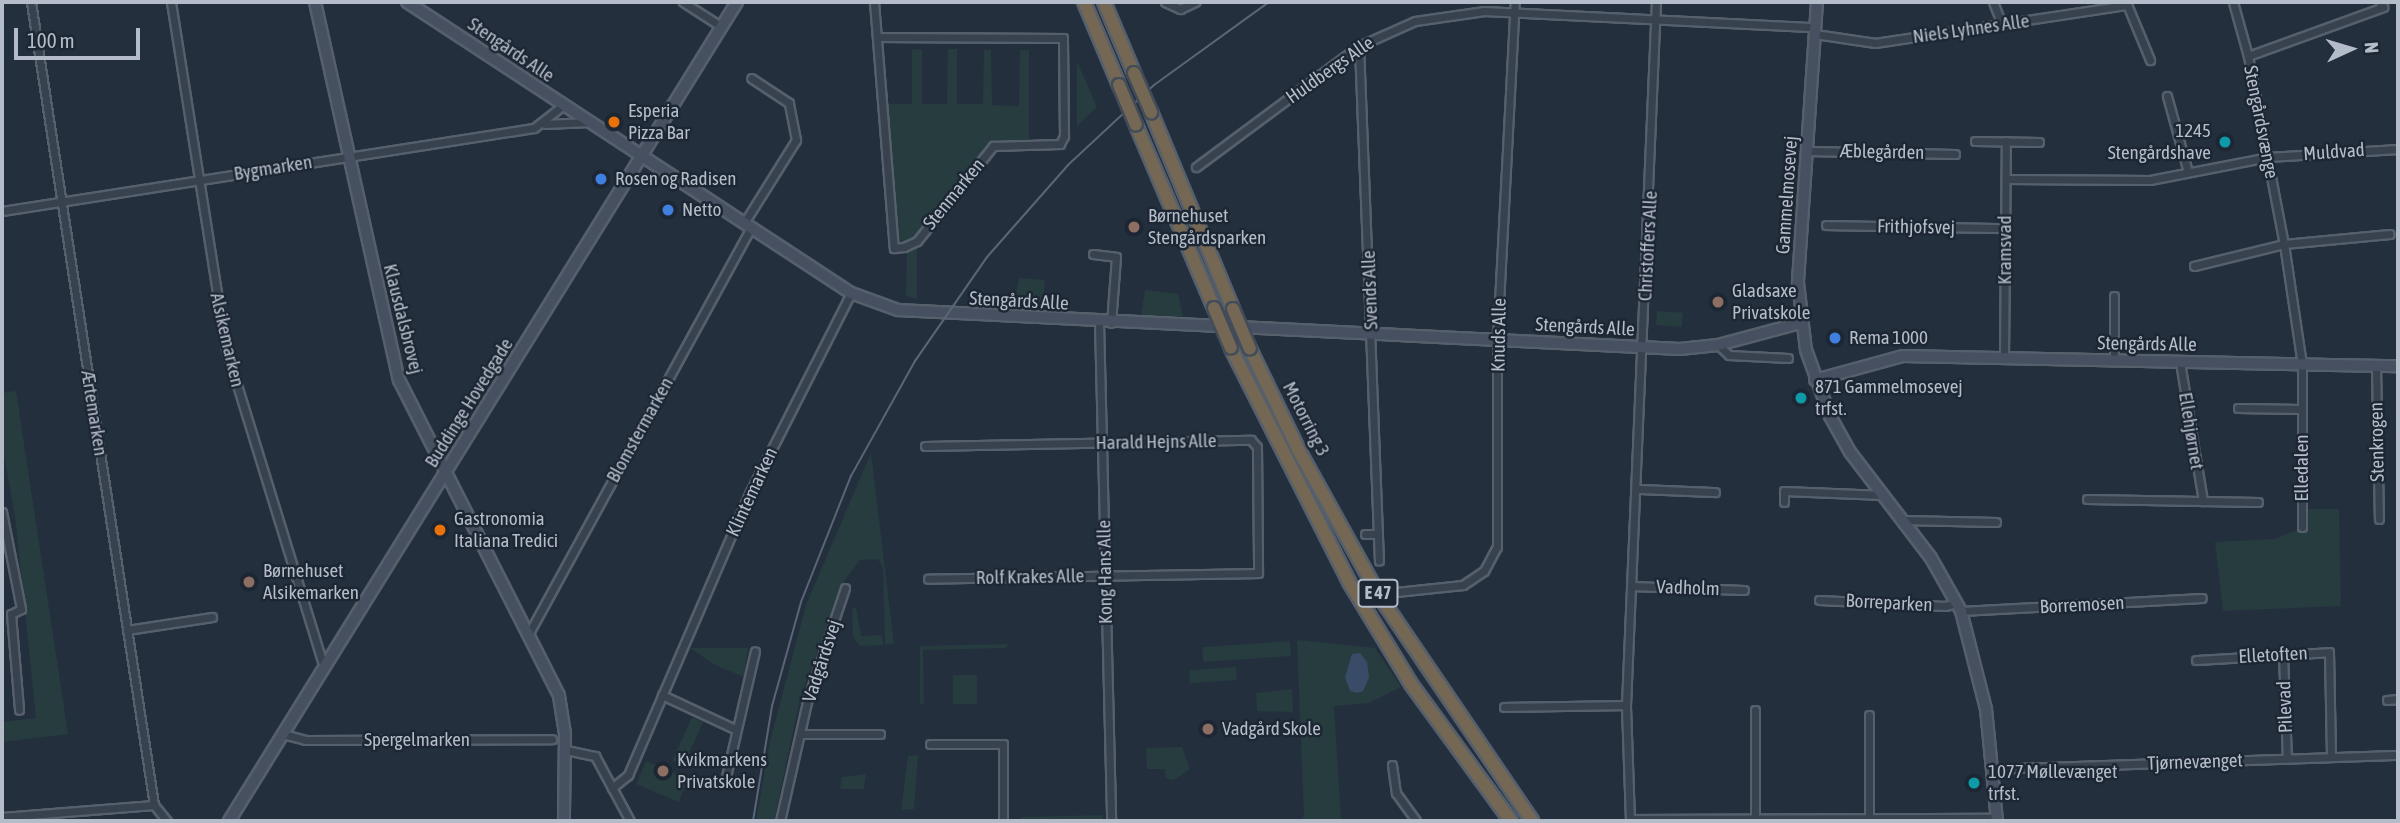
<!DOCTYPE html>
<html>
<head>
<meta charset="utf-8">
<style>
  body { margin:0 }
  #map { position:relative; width:2400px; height:823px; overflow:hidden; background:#242f3e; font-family:"Asap Condensed",sans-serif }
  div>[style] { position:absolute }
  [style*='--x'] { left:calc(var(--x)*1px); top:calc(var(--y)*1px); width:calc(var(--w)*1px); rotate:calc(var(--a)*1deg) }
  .green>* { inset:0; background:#263c3f; transform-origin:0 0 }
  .water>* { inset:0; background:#394c67 }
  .roads { filter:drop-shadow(2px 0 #565f6c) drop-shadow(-2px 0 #565f6c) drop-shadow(0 2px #565f6c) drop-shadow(0 -2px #565f6c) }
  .street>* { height:7px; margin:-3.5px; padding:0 3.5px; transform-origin:3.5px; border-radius:3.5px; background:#38414e }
  .secondary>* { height:10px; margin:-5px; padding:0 5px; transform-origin:5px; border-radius:5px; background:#465061 }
  .highway>* { height:12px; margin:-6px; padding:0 6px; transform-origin:6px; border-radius:6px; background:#746855 }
  .tram>* { height:2px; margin:-1px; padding:0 1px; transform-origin:1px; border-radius:1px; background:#5a6575 }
  .bridges { filter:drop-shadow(2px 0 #434c59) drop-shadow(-2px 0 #434c59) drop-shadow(0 2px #434c59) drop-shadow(0 -2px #434c59) }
  .highway-bridge>* { height:12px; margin:-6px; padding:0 6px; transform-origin:6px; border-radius:6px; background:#746855 }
  .dots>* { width:19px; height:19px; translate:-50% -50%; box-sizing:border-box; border:4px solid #1d2633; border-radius:50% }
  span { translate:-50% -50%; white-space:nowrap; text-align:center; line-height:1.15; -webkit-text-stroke:5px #1d2633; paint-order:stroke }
  .shield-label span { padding:2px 5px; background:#1d2633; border:2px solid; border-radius:5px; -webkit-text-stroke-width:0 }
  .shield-label { font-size:18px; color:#b4bcc9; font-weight:700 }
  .street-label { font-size:19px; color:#b4bcc9 }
  .poi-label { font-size:19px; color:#b4bcc9 }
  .left { translate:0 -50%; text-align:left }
  .right { translate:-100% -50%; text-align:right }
  .frame { position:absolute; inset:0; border:4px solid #b4bcc9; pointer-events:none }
  .north { position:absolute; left:2316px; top:14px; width:70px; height:70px; -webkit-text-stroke:5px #1d2633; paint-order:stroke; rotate:86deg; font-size:19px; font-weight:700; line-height:28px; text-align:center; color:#b4bcc9 }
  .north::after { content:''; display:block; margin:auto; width:24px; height:32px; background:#b4bcc9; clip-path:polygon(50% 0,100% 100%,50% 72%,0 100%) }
  .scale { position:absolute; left:14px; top:28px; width:126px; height:32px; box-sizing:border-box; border:4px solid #b4bcc9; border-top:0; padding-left:9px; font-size:21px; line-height:24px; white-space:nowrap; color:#b4bcc9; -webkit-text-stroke:5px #1d2633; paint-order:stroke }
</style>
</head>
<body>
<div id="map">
  <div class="green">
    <i style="clip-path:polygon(912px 49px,922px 50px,922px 104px,947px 104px,948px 49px,957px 49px,957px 104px,983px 104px,984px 50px,991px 50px,992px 105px,1019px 106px,1020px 50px,1029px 50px,1029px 140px,991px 141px,914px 238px,903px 243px,898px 239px,884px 104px,912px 104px)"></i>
    <i style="clip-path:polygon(1077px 61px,1097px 107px,1077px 126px)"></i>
    <i style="clip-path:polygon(917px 246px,917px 299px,906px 296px,907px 250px)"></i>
    <i style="clip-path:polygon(1019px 278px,1045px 280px,1042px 311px,1013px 310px)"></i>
    <i style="clip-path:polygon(1145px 290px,1178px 294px,1183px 317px,1141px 315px)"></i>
    <i style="left:1657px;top:311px;width:26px;height:14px;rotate:4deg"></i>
    <i style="clip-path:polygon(16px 391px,68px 734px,2px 742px,2px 722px,36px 718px,15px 516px,2px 444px,2px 393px)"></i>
    <i style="clip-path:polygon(871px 453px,894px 644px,885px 644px,883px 568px,878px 559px,860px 560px,840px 587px,800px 699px,774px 821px,756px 821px,770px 741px,806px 605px)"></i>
    <i style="clip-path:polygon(2299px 509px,2339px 509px,2341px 606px,2223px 611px,2215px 542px,2275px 539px,2299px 529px)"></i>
    <i style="clip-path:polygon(852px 608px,856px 608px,861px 636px,882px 635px,883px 645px,860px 646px,853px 637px)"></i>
    <i style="clip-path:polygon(1297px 640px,1375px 648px,1401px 687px,1369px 703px,1334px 706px,1341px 821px,1300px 821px,1304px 816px)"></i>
    <i style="left:1290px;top:641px;width:15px;height:88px;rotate:86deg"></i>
    <i style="clip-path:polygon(1008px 644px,1006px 648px,923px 650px,924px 704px,920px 704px,920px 646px)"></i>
    <i style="clip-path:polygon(690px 648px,748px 648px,744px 677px,715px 665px)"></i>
    <i style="left:1236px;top:667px;width:13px;height:47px;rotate:86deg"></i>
    <i style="left:953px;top:675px;width:24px;height:29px"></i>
    <i style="clip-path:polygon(1292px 689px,1293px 712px,1257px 711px,1256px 693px)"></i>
    <i style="left:692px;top:717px;width:12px;height:48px;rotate:24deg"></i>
    <i style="clip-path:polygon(1182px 747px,1190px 769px,1174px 780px,1166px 778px,1165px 769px,1147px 769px,1146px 748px)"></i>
    <i style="clip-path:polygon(918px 755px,914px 809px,901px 810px,908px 756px)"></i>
    <i style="left:646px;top:761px;width:46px;height:25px;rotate:23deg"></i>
    <i style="clip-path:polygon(866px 774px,864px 789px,840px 789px,842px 777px)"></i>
    <i style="clip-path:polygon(1103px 815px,1103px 821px,1021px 821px,1021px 817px)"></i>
  </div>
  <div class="water">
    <i style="clip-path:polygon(1360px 653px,1367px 662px,1369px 678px,1363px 691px,1357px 693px,1350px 691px,1345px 677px,1352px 654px)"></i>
  </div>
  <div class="roads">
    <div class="street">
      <i style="--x:31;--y:2;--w:812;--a:81.29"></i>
      <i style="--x:154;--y:805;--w:21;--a:51"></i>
      <i style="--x:171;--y:2;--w:351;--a:81"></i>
      <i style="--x:226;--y:349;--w:334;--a:72.9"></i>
      <i style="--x:683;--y:2;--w:46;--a:32.7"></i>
      <i style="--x:874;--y:2;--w:247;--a:85.4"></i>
      <i style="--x:894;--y:248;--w:10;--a:-6"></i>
      <i style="--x:904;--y:247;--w:14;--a:-25"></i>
      <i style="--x:917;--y:241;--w:122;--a:-51.3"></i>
      <i style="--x:993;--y:146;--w:67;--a:-1.7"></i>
      <i style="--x:1060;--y:144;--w:9;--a:-63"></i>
      <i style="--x:1064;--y:136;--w:98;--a:-90.6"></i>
      <i style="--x:1063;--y:38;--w:185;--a:-179.7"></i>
      <i style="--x:1165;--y:2;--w:17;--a:25"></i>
      <i style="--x:1180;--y:9;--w:17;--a:-25"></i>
      <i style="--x:1993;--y:2;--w:24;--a:68"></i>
      <i style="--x:2126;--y:2;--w:63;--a:67.5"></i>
      <i style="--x:2233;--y:2;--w:56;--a:74.5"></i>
      <i style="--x:2248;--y:56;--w:191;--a:79.2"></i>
      <i style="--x:2284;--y:244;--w:122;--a:81.5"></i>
      <i style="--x:2302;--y:365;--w:162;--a:90"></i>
      <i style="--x:1815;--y:34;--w:61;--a:8.5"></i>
      <i style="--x:1875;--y:43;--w:255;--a:-8.6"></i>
      <i style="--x:1359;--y:46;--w:515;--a:87.78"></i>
      <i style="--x:2248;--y:56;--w:144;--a:-19.9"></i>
      <i style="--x:2383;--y:7;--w:6;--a:-121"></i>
      <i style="--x:2167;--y:96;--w:79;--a:74.6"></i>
      <i style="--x:545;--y:124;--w:44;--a:-2.6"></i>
      <i style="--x:1975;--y:141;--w:64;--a:0.9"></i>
      <i style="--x:1808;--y:151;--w:147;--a:1.2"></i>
      <i style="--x:1196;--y:167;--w:203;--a:-36.6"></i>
      <i style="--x:1359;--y:46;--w:61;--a:-24.1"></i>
      <i style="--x:1415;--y:21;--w:70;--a:-8.2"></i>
      <i style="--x:1484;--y:11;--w:331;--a:2.8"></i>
      <i style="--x:2006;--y:179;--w:144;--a:0.4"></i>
      <i style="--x:2150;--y:180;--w:120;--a:-11"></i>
      <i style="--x:2268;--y:157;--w:130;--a:-3.5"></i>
      <i style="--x:2;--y:211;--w:538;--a:-8.87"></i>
      <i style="--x:534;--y:128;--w:37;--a:-38"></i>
      <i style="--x:744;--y:223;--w:98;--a:-57.9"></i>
      <i style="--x:796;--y:140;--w:38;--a:-101"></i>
      <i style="--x:789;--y:103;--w:45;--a:-146.7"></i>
      <i style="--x:1826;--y:225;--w:179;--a:1"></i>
      <i style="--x:1093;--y:254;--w:23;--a:7"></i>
      <i style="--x:1116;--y:257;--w:66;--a:94.3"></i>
      <i style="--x:2194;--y:266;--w:93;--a:-13.7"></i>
      <i style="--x:2284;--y:244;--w:106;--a:-5.4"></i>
      <i style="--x:1099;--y:322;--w:499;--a:88.6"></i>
      <i style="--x:1718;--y:345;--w:15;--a:42"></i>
      <i style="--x:1729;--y:355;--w:59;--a:2.9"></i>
      <i style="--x:2004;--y:358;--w:217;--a:-89.5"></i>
      <i style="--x:2114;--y:361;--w:65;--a:-90"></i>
      <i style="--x:2180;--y:362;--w:141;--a:80.6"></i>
      <i style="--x:2376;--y:366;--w:153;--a:88.9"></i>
      <i style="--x:2238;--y:408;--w:63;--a:0.9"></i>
      <i style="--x:925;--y:446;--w:326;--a:-1.1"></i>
      <i style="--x:1251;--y:440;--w:9;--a:49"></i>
      <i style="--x:1257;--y:447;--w:126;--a:89.5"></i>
      <i style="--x:1258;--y:573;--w:330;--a:179"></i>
      <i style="--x:1637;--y:489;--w:78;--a:2.2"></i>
      <i style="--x:2087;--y:499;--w:171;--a:1"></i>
      <i style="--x:1784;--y:502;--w:11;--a:-90"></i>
      <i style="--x:1784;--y:491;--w:99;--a:2.3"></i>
      <i style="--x:2;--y:512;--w:99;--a:78.9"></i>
      <i style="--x:21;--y:609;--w:11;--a:153"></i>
      <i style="--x:11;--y:614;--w:96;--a:85.2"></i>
      <i style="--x:1902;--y:520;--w:94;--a:1.2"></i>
      <i style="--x:1365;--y:534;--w:13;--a:0"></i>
      <i style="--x:1631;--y:586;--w:113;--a:2"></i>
      <i style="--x:1396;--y:592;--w:67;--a:-6"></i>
      <i style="--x:1463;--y:585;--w:25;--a:-34"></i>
      <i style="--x:1484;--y:571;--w:27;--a:-62"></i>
      <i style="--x:1497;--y:547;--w:206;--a:-90"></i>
      <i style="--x:1497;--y:341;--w:339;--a:-87"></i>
      <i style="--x:1819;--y:600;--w:126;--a:2.7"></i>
      <i style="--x:1945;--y:606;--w:12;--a:-14"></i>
      <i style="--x:1961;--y:611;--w:241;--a:-3.1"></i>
      <i style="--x:127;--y:630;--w:86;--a:-8.7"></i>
      <i style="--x:529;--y:633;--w:462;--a:-61.3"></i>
      <i style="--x:2283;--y:655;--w:103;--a:87.8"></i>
      <i style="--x:2196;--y:660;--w:133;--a:-3.4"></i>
      <i style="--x:2329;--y:652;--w:105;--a:88.9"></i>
      <i style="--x:662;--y:695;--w:81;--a:25"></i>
      <i style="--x:2387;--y:700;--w:11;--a:-5"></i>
      <i style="--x:1504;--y:707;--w:122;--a:-0.9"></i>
      <i style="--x:1755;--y:710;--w:111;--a:90"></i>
      <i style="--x:283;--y:734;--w:23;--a:15"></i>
      <i style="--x:305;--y:740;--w:247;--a:-0.2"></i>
      <i style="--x:800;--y:734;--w:80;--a:0"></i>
      <i style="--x:930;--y:744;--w:73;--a:0"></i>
      <i style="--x:1003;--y:744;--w:77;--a:90"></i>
      <i style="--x:566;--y:750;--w:30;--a:12"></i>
      <i style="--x:595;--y:756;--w:74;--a:61.7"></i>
      <i style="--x:1392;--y:765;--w:28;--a:82"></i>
      <i style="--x:1396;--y:793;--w:34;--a:54"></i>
      <i style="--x:1992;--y:769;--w:406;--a:-2"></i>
      <i style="--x:725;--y:781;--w:133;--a:-77"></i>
      <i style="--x:612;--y:788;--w:21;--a:-39"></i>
      <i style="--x:628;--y:775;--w:308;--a:-66.7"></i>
      <i style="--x:750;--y:492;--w:223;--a:-63.1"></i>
      <i style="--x:2;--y:817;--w:152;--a:-4.5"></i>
      <i style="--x:1630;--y:819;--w:367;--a:-0.2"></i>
      <i style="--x:780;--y:821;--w:126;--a:-77.2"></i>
      <i style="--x:808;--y:698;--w:116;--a:-71.4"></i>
      <i style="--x:1630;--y:821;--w:116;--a:-92"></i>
      <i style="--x:1626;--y:705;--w:704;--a:-87.56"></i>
      <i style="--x:1869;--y:821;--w:106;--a:-90"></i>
    </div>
    <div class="secondary">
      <i style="--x:315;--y:2;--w:387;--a:77.5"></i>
      <i style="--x:399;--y:380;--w:354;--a:63.1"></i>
      <i style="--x:559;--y:696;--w:37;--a:81"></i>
      <i style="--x:565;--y:733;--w:88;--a:90.7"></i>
      <i style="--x:407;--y:2;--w:531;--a:33.24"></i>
      <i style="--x:851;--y:293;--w:50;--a:19.9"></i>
      <i style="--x:898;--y:310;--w:783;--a:2.86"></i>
      <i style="--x:1680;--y:349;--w:38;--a:-6"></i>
      <i style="--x:1718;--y:345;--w:85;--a:-15"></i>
      <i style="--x:1817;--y:2;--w:282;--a:93.9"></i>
      <i style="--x:1798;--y:283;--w:67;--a:83.2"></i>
      <i style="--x:1806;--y:350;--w:70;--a:70"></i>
      <i style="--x:1830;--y:416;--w:41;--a:60.9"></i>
      <i style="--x:1850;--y:452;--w:133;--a:52.6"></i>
      <i style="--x:1931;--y:558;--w:61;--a:60.5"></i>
      <i style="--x:1961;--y:611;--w:101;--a:75.7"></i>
      <i style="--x:1986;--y:709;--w:113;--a:84.4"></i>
      <i style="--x:1815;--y:380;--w:91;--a:-15.3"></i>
      <i style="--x:1903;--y:356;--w:495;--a:1.2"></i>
      <i style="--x:229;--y:821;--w:964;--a:-58.19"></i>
    </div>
    <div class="highway">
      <i style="--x:1084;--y:2;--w:90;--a:67.1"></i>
      <i style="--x:1104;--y:2;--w:77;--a:67.1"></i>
      <i style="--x:1151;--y:112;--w:213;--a:67.4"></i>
      <i style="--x:1136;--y:125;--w:199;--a:66.9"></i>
      <i style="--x:1231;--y:348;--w:262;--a:63.2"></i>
      <i style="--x:1349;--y:582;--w:119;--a:58.7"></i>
      <i style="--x:1411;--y:684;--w:170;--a:53.9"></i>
      <i style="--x:1250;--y:349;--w:113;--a:64.3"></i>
      <i style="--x:1299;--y:451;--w:167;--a:61"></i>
      <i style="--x:1380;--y:597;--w:271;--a:55.8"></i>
    </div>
  </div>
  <div class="tram">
    <i style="--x:753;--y:821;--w:117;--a:-80.6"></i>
    <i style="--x:772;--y:706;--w:108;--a:-74.4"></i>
    <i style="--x:801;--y:602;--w:136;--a:-68.4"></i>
    <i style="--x:851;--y:476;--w:132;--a:-60.9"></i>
    <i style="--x:915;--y:361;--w:126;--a:-55.3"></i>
    <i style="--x:987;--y:257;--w:123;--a:-48.6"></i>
    <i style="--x:1068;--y:165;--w:117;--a:-42.9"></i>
    <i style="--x:1154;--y:85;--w:142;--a:-35.8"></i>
  </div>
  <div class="bridges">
    <div class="highway-bridge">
      <i style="--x:1134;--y:73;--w:43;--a:66.4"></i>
      <i style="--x:1119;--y:85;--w:43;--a:67"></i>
      <i style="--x:1214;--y:308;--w:43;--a:67"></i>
      <i style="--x:1233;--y:309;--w:43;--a:67"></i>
    </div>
  </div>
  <div class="dots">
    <i style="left:614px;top:122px;background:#e8710a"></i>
    <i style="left:2225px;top:142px;background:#0f9aa8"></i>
    <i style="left:601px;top:179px;background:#3f7fe0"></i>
    <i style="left:668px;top:210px;background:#3f7fe0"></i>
    <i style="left:1134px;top:227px;background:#8d6e63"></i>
    <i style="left:1718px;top:302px;background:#8d6e63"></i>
    <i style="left:1835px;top:338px;background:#3f7fe0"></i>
    <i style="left:1801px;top:398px;background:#0f9aa8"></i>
    <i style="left:440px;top:530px;background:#e8710a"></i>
    <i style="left:249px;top:582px;background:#8d6e63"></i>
    <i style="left:1208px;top:729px;background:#8d6e63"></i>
    <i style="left:663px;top:771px;background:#8d6e63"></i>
    <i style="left:1974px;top:783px;background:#0f9aa8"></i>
  </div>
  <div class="shield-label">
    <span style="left:1378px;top:593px">E 47</span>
  </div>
  <div class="street-label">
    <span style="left:1971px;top:29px;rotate:-8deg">Niels Lyhnes Alle</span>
    <span style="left:511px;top:50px;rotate:34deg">Stengårds Alle</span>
    <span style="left:1330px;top:70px;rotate:-35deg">Huldbergs Alle</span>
    <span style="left:2261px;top:122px;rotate:79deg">Stengårdsvænge</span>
    <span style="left:1882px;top:152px;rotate:1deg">Æblegården</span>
    <span style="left:2334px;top:152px;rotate:-4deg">Muldvad</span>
    <span style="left:273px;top:168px;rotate:-9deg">Bygmarken</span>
    <span style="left:954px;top:194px;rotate:-51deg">Stenmarken</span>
    <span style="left:1787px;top:195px;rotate:-86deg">Gammelmosevej</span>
    <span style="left:1916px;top:227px;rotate:1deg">Frithjofsvej</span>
    <span style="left:1648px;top:246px;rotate:-87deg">Christoffers Alle</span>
    <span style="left:2005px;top:250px;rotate:-90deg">Kramsvad</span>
    <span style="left:1370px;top:290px;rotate:-92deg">Svends Alle</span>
    <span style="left:1019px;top:301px;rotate:3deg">Stengårds Alle</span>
    <span style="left:403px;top:319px;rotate:76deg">Klausdalsbrovej</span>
    <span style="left:1585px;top:327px;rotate:3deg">Stengårds Alle</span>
    <span style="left:1499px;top:335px;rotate:-89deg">Knuds Alle</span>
    <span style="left:227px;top:340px;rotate:77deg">Alsikemarken</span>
    <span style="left:2147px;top:344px;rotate:1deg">Stengårds Alle</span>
    <span style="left:469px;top:403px;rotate:-58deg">Buddinge Hovedgade</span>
    <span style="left:94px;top:413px;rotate:81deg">Ærtemarken</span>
    <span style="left:1306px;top:419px;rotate:63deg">Motorring 3</span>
    <span style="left:640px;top:430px;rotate:-61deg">Blomstermarken</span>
    <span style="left:2191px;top:431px;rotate:81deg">Ellehjørnet</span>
    <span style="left:1156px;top:442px;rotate:-1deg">Harald Hejns Alle</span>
    <span style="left:2377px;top:442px;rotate:-91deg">Stenkrogen</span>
    <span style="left:2302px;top:468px;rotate:-90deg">Elledalen</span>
    <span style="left:752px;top:492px;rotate:-65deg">Klintemarken</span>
    <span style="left:1105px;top:572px;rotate:-91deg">Kong Hans Alle</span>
    <span style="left:1030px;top:577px;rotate:-1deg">Rolf Krakes Alle</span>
    <span style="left:1688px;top:588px;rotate:2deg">Vadholm</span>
    <span style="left:1889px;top:603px;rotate:3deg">Borreparken</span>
    <span style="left:2082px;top:605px;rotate:-3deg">Borremosen</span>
    <span style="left:2273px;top:655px;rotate:-3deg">Elletoften</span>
    <span style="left:822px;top:661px;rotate:-72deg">Vadgårdsvej</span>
    <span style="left:2285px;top:707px;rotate:-92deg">Pilevad</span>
    <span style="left:417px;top:740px">Spergelmarken</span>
    <span style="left:2195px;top:762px;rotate:-2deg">Tjørnevænget</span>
  </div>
  <div class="poi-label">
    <span class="left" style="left:628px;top:122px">Esperia<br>Pizza Bar</span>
    <span class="right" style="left:2211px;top:142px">1245<br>Stengårdshave</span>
    <span class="left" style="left:615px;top:179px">Rosen og Radisen</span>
    <span class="left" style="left:682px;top:210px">Netto</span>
    <span class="left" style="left:1148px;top:227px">Børnehuset<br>Stengårdsparken</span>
    <span class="left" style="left:1732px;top:302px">Gladsaxe<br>Privatskole</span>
    <span class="left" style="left:1849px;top:338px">Rema 1000</span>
    <span class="left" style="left:1815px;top:398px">871 Gammelmosevej<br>trfst.</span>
    <span class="left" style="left:454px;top:530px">Gastronomia<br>Italiana Tredici</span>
    <span class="left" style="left:263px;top:582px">Børnehuset<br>Alsikemarken</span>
    <span class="left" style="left:1222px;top:729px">Vadgård Skole</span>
    <span class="left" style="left:677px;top:771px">Kvikmarkens<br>Privatskole</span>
    <span class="left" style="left:1988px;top:783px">1077 Møllevænget<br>trfst.</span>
  </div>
  <div class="frame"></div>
  <div class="north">N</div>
  <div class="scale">100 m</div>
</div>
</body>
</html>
